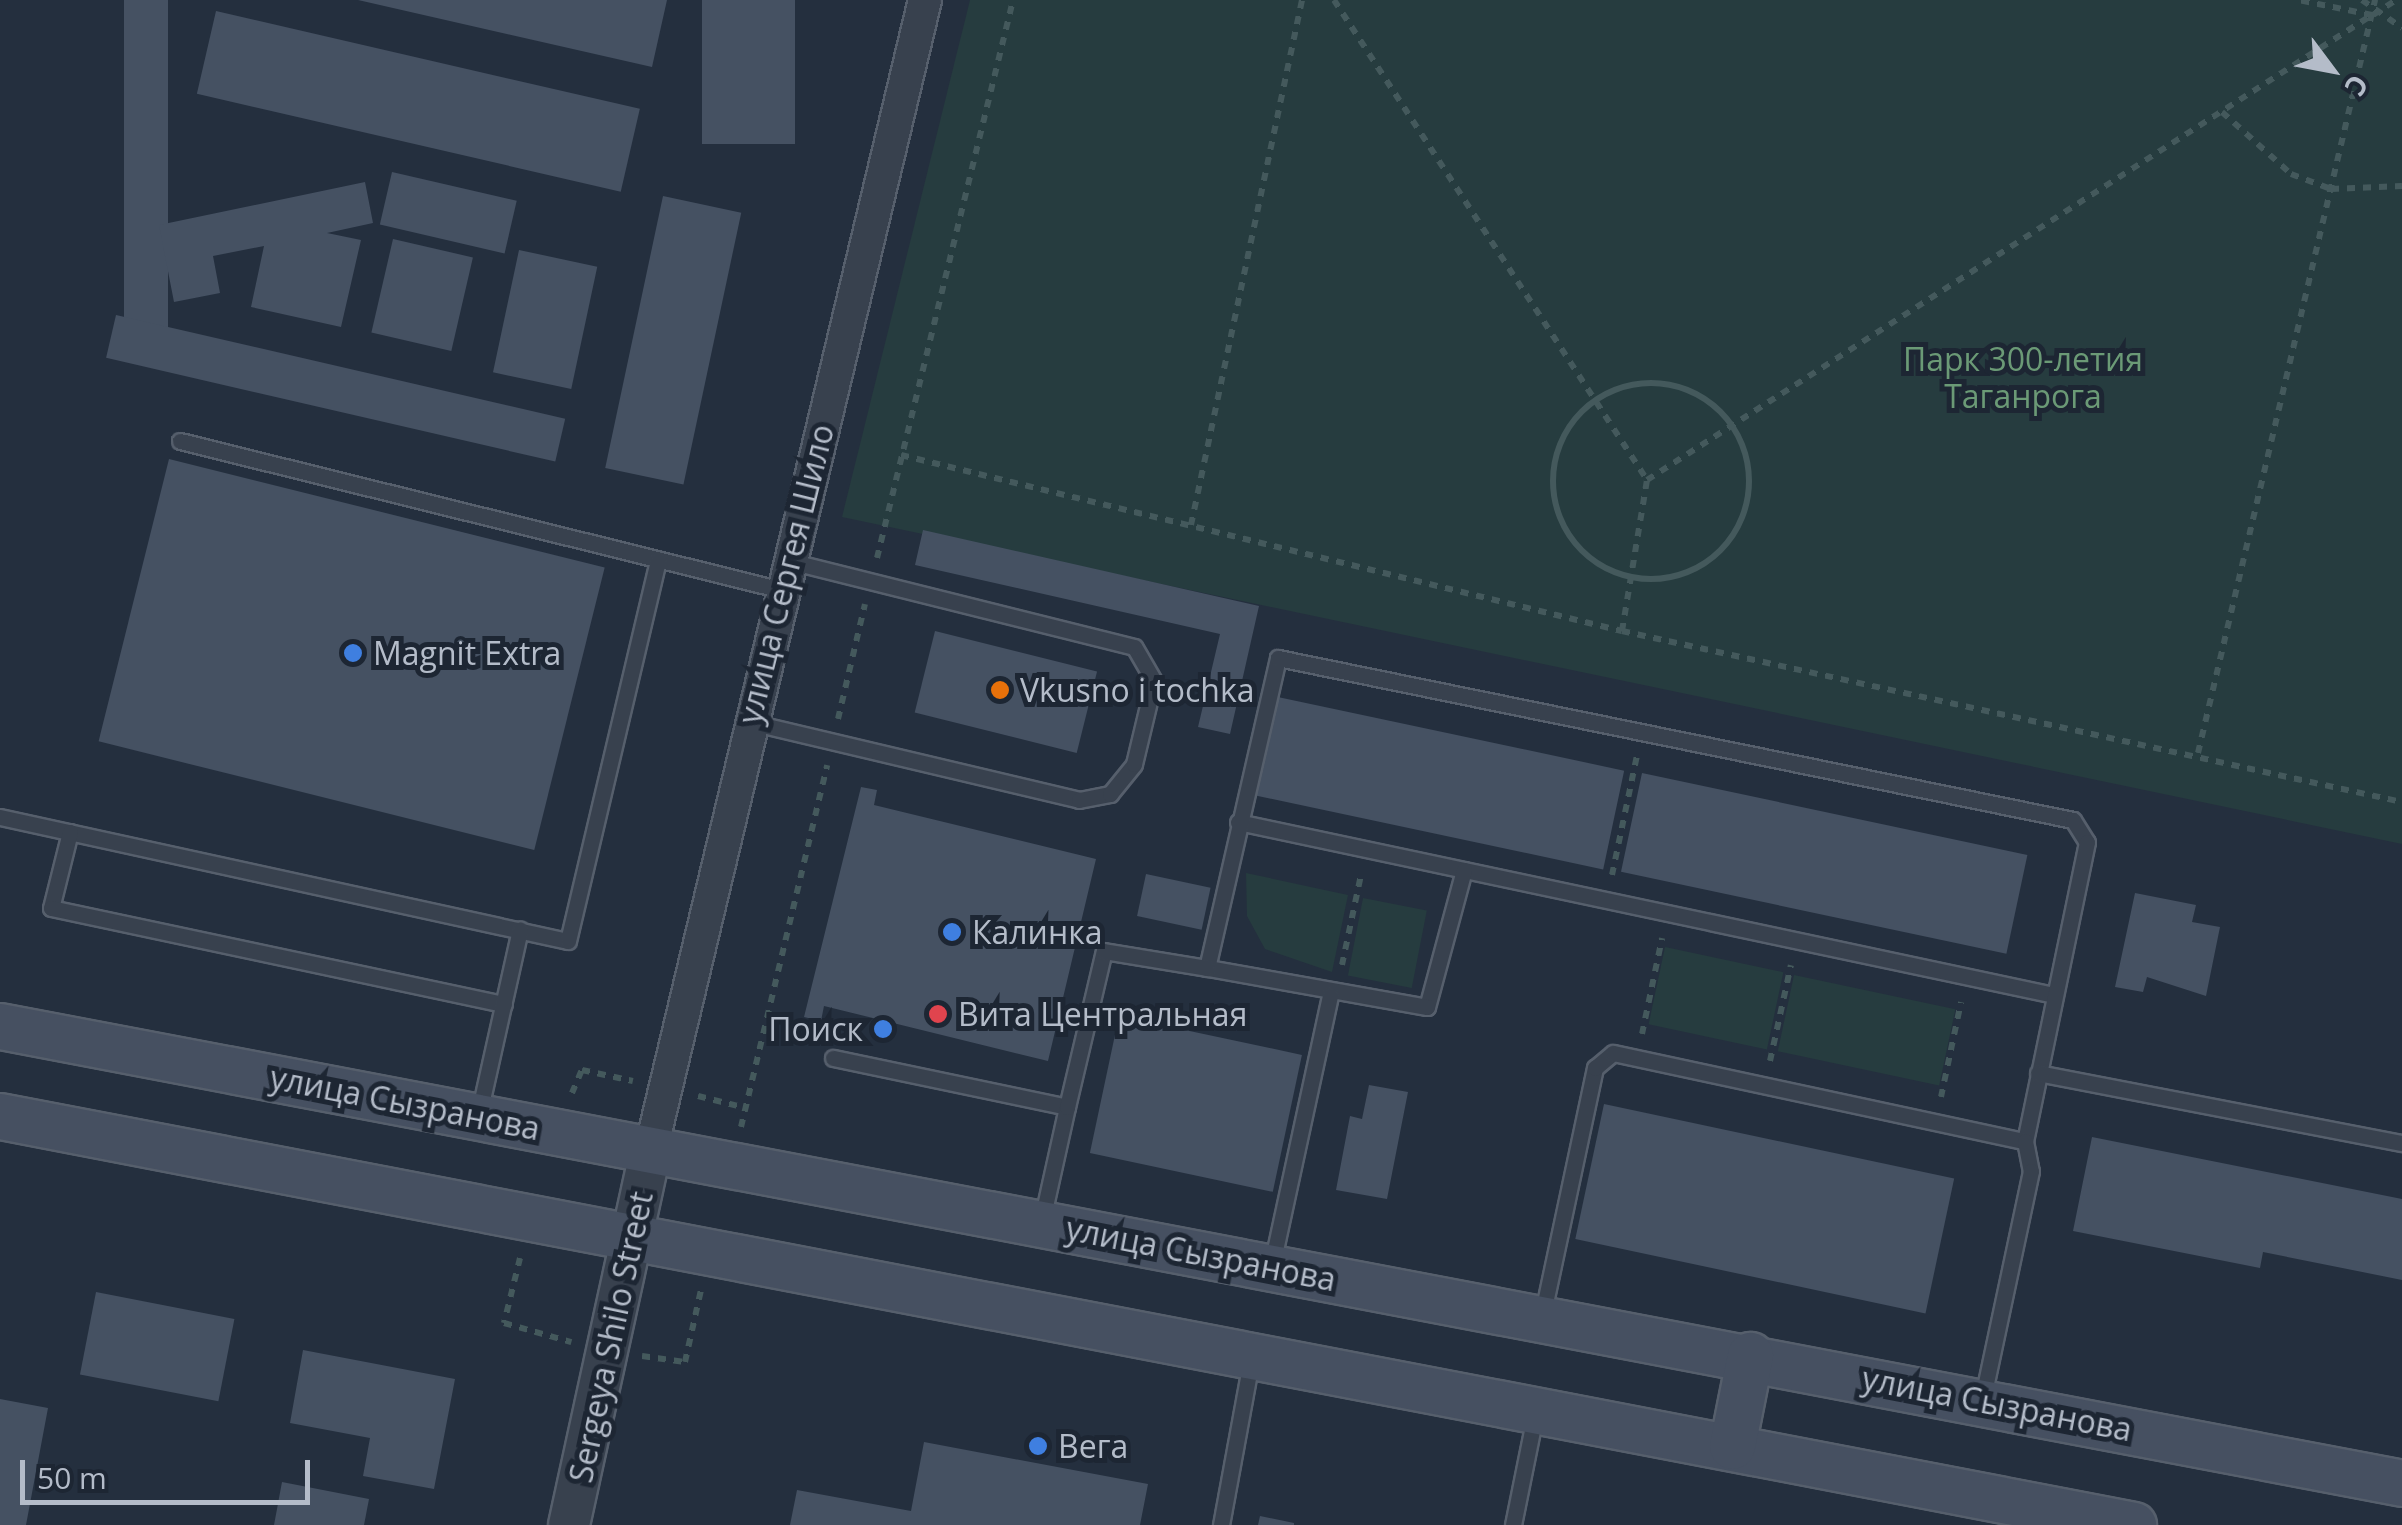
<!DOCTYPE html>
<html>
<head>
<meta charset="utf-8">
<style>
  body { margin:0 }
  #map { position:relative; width:2402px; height:1525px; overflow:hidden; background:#242f3e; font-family:"Open Sans",sans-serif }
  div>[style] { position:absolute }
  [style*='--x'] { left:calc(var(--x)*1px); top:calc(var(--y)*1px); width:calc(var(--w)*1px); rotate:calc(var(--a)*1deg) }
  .green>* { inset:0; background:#263c3f; transform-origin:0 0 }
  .building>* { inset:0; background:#455162; transform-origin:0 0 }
  .path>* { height:6px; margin-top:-3px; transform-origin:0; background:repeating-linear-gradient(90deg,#44595c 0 8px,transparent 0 16px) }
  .path>.ring { margin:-3px; padding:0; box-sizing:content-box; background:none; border:6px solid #44595c; border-radius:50% }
  .roads { filter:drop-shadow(2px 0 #565f6c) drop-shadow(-2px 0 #565f6c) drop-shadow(0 2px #565f6c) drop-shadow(0 -2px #565f6c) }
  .service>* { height:15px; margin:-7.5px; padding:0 7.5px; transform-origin:7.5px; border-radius:7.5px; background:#38414e }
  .minor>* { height:32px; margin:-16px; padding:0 16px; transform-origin:16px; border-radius:16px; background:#38414e }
  .tertiary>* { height:40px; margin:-20px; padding:0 20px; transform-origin:20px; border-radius:20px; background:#38414e }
  .secondary>* { height:45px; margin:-22.5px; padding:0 22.5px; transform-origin:22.5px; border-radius:22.5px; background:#465061 }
  .dots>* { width:28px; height:28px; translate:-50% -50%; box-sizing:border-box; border:5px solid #1d2633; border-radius:50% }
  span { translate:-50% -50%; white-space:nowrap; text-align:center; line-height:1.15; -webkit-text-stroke:10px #1d2633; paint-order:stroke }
  .park-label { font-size:32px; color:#6b9a76 }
  .street-label { font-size:32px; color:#b4bcc9 }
  .poi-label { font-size:32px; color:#b4bcc9 }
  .left { translate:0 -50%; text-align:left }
  .right { translate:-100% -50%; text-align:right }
  .north { position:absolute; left:2282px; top:20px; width:100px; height:100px; -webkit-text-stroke:8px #1d2633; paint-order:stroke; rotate:122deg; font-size:28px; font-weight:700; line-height:40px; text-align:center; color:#b4bcc9 }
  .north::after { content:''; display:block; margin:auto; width:35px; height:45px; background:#b4bcc9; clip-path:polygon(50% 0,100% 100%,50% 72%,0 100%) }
  .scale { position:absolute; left:20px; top:1460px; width:290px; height:45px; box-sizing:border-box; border:5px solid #b4bcc9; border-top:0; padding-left:12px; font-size:30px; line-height:35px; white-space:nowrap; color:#b4bcc9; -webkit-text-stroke:8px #1d2633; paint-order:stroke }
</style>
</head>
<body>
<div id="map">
  <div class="green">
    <i style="clip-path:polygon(970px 0,2402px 0,2402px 844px,842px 517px)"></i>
    <i style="clip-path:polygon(1246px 873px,1348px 895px,1332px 972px,1265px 949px,1247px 916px)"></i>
    <i style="left:1363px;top:898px;width:65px;height:79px;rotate:11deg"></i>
    <i style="left:1665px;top:947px;width:121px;height:79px;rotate:12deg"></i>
    <i style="left:1794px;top:975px;width:165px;height:78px;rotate:12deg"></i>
  </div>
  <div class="building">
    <i style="left:124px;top:0;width:44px;height:348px"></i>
    <i style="clip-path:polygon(358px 0,667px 0,652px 67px)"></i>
    <i style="left:702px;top:0;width:93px;height:144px"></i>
    <i style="left:216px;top:11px;width:435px;height:85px;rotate:13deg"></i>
    <i style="left:392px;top:172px;width:128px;height:54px;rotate:13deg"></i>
    <i style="clip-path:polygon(365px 182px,373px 223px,327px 233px,361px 240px,341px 327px,251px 307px,264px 246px,213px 256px,220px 293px,174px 302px,159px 225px)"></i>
    <i style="left:663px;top:196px;width:80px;height:278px;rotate:12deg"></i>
    <i style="left:393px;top:239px;width:82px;height:96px;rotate:13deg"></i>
    <i style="left:519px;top:250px;width:80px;height:125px;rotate:12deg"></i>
    <i style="left:116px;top:315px;width:461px;height:44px;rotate:13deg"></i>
    <i style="left:169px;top:459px;width:449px;height:291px;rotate:14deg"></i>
    <i style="clip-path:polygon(923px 530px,1259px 606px,1230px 734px,1198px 727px,1220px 634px,915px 565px)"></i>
    <i style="left:935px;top:631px;width:167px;height:84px;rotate:14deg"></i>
    <i style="left:1273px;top:696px;width:359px;height:101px;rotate:12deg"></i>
    <i style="left:1642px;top:773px;width:394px;height:101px;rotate:12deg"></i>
    <i style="clip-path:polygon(861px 787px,877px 790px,874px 805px,1096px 859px,1048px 1061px,824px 1006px,821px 1021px,804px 1017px)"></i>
    <i style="left:1146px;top:874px;width:66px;height:43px;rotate:12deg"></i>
    <i style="clip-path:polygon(2135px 893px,2196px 905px,2192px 922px,2220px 927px,2206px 996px,2147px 977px,2143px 992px,2115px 987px)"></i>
    <i style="left:1119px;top:1016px;width:187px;height:140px;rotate:12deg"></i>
    <i style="clip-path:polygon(1369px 1085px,1408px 1092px,1387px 1199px,1336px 1190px,1350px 1116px,1362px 1119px)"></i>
    <i style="left:1604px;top:1104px;width:358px;height:138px;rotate:12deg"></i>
    <i style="clip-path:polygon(2092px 1137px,2402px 1199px,2402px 1280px,2263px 1252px,2260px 1268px,2073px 1231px)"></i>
    <i style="left:96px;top:1292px;width:141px;height:84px;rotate:11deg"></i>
    <i style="clip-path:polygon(303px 1350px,455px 1379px,434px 1489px,363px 1476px,370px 1438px,290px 1423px)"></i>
    <i style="clip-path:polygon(0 1399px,48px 1408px,26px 1525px,0 1525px)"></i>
    <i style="clip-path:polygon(924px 1442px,1148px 1484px,1140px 1525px,790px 1525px,797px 1490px,911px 1511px)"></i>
    <i style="clip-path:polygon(282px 1482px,369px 1499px,364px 1525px,274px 1525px)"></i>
    <i style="clip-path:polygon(1260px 1516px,1294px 1523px,1294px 1525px,1258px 1525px)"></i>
  </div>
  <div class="path">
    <i style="--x:1334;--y:0;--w:573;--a:56.89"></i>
    <i style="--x:1647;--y:480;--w:861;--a:-32.68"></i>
    <i style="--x:2372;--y:15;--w:76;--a:-168.5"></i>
    <i style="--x:2362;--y:0;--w:49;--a:35"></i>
    <i style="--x:2373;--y:15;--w:27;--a:-33"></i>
    <i style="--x:2222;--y:112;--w:93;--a:41.9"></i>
    <i style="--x:2291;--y:174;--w:43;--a:20.6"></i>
    <i style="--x:2331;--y:189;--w:71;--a:-2.4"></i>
    <i class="ring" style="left:1553px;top:383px;width:190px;height:190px"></i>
    <i style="--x:901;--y:455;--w:742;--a:13.72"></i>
    <i style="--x:1622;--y:631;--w:799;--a:12.37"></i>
    <i style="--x:1191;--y:525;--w:537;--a:-78.06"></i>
    <i style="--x:877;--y:558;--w:574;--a:-76.3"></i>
    <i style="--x:1622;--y:631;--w:153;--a:-80.6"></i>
    <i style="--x:838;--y:719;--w:118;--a:-76.8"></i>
    <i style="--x:2198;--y:753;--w:774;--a:-76.77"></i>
    <i style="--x:1612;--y:875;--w:123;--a:-78.2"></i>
    <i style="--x:1342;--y:965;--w:92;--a:-78.1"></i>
    <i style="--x:1642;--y:1034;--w:98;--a:-78.2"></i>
    <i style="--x:1770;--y:1061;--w:98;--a:-77.7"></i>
    <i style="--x:572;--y:1093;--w:25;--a:-67"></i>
    <i style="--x:582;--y:1070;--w:52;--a:12.2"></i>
    <i style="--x:698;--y:1096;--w:49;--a:14"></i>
    <i style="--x:1941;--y:1097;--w:97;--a:-78.1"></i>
    <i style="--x:741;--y:1127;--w:372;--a:-76.6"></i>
    <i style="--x:520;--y:1258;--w:67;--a:103.8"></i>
    <i style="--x:504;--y:1323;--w:70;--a:15.8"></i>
    <i style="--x:642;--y:1356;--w:43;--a:7.9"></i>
    <i style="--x:685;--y:1362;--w:74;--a:-77.5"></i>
  </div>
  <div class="roads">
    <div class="service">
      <i style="--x:180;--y:441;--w:620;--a:13.9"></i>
      <i style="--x:750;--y:722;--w:338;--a:13.3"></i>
      <i style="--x:1079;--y:800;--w:32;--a:-11"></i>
      <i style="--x:1110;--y:794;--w:38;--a:-51"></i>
      <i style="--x:1134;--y:764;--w:85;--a:-76.5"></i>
      <i style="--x:1154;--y:681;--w:39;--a:-120"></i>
      <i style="--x:1134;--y:647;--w:355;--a:-166"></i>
      <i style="--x:0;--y:817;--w:581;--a:12.32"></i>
      <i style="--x:568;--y:941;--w:392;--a:-76.7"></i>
      <i style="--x:1238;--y:822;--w:834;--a:11.97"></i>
      <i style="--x:70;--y:832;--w:78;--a:104"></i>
      <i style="--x:51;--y:908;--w:463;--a:12"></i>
      <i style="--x:1464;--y:870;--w:142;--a:105.1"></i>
      <i style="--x:1427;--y:1007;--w:223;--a:-169.9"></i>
      <i style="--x:1207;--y:968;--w:318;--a:-77.1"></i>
      <i style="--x:1278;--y:658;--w:811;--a:11.52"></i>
      <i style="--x:2073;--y:820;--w:26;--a:58"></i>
      <i style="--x:2087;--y:842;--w:305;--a:101.7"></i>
      <i style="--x:833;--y:1058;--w:239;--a:11.8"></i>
      <i style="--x:1067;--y:1107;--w:116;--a:102.5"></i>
      <i style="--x:2038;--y:1073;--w:371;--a:10.9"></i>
      <i style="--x:1067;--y:1107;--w:160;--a:-76.7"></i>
      <i style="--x:1104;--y:951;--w:104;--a:9.4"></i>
      <i style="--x:479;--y:1113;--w:188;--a:-77.4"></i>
      <i style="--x:1272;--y:1264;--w:275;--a:-77.8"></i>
      <i style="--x:1542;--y:1317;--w:255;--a:-78"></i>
      <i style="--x:1595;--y:1068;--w:23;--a:-40"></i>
      <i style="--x:1613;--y:1053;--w:421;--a:12.1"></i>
      <i style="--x:2025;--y:1141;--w:31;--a:79"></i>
      <i style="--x:2031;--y:1171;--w:231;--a:102"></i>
      <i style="--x:1221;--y:1525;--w:166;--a:-79.6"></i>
      <i style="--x:1513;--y:1525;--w:111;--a:-78.6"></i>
    </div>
    <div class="minor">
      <i style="--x:651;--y:1149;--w:1181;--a:-76.59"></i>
    </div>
    <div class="tertiary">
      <i style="--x:569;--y:1525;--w:385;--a:-77.7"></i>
    </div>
    <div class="secondary">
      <i style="--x:0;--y:1026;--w:2445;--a:10.77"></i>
      <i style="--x:0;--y:1116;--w:2172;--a:10.85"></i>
      <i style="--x:1732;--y:1446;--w:93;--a:-78.8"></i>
    </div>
  </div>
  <div class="dots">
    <i style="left:353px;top:653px;background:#3f7fe0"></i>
    <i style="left:1000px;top:690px;background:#e8710a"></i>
    <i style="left:952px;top:932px;background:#3f7fe0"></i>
    <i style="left:938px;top:1014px;background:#e0444e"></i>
    <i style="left:883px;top:1029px;background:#3f7fe0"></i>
    <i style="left:1038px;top:1446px;background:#3f7fe0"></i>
  </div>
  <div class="park-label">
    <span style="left:2023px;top:378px">Парк 300-летия<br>Таганрога</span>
  </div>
  <div class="street-label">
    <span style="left:786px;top:574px;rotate:-76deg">улица Сергея Шило</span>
    <span style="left:405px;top:1103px;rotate:11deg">улица Сызранова</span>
    <span style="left:1201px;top:1254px;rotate:11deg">улица Сызранова</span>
    <span style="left:611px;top:1337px;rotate:-78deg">Sergeya Shilo Street</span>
    <span style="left:1997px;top:1404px;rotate:11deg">улица Сызранова</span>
  </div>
  <div class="poi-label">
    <span class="left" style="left:373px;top:653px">Magnit Extra</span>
    <span class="left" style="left:1020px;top:690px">Vkusno i tochka</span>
    <span class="left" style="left:972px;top:932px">Калинка</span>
    <span class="left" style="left:958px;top:1014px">Вита Центральная</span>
    <span class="right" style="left:863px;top:1029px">Поиск</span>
    <span class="left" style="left:1058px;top:1446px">Вега</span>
  </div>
  <div class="north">С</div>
  <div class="scale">50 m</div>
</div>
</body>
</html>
